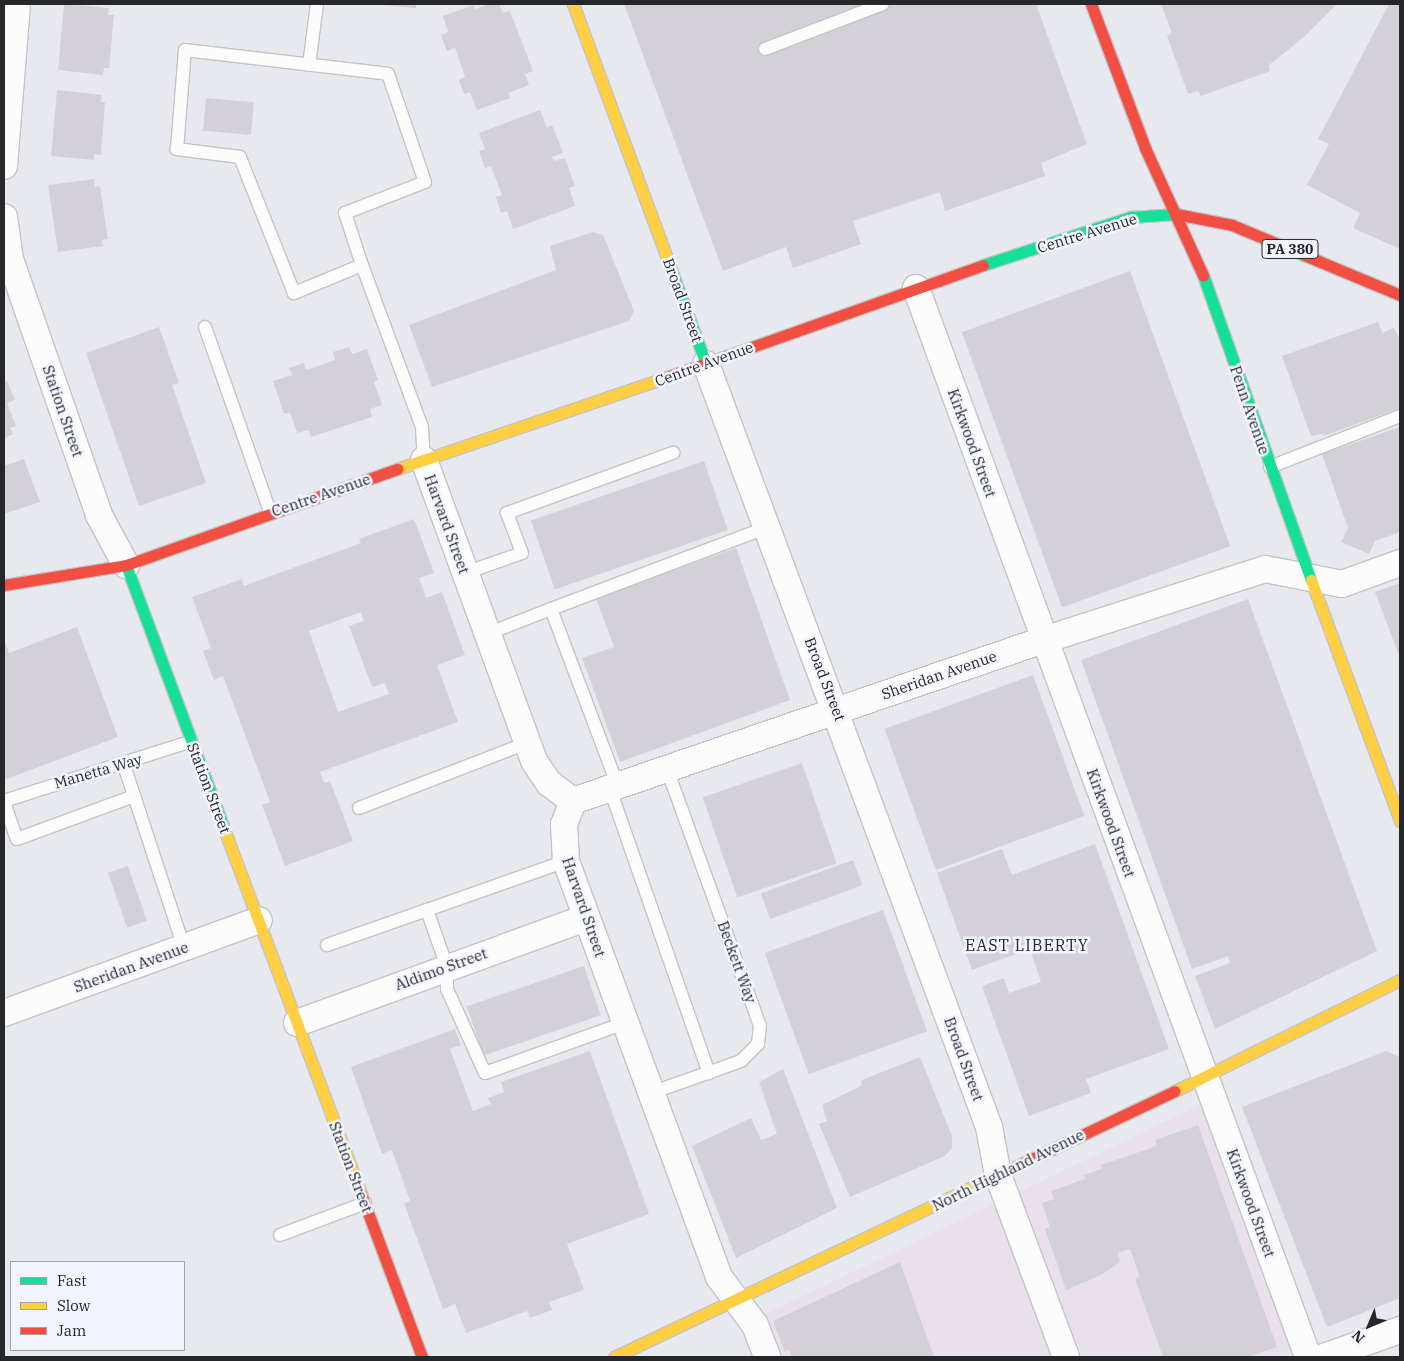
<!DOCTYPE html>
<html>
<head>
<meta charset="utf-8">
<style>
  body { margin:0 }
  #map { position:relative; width:1404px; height:1361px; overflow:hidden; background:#e8e9ef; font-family:"IBM Plex Serif",serif }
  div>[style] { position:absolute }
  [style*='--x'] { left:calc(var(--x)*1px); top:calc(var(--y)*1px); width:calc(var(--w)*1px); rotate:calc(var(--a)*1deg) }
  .commercial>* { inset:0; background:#eae0eb }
  .building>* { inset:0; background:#d4d0d8; transform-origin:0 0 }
  .roads { filter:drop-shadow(1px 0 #c2c3c7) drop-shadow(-1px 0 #c2c3c7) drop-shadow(0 1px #c2c3c7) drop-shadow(0 -1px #c2c3c7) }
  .lane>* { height:12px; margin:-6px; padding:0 6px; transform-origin:6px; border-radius:6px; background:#fcfcfd }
  .street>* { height:26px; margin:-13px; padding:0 13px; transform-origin:13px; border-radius:13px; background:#fcfcfd }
  .fast>* { height:11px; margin:-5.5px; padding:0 5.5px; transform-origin:5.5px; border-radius:5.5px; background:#16e098 }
  .slow>* { height:11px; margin:-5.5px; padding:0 5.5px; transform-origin:5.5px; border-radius:5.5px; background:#ffcf43 }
  .jam>* { height:11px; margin:-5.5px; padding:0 5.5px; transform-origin:5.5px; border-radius:5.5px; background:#f24e42 }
  span { translate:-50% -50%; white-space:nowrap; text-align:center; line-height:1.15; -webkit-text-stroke:5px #f3f5fe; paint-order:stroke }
  .shield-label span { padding:1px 4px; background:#f3f5fe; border:1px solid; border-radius:4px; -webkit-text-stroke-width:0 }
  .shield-label { font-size:14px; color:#26272a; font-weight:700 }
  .street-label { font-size:15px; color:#26272a }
  .neighbourhood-label { font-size:16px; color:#26272a; letter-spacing:1px }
  .frame { position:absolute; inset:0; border:5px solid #26272a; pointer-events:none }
  .legend { position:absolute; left:10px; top:1261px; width:175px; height:90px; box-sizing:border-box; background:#f3f5fe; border:1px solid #a1a3a9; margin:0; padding:6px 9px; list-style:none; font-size:15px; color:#26272a }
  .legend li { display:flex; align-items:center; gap:10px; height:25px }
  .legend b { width:25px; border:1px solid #a1a3a9 }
  .north { position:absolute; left:1344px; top:1301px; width:50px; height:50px; -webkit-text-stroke:4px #f3f5fe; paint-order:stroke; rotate:225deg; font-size:14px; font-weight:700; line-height:20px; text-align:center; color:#26272a }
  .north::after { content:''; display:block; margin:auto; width:18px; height:22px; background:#26272a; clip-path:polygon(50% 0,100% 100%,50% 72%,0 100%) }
</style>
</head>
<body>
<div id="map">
  <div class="commercial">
    <i style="clip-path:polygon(1201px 1104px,1292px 1349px,1274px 1357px,777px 1357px,761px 1316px)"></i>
  </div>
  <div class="building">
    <i style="clip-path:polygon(64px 4px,109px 8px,108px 15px,114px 15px,109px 68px,104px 68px,103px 75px,58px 70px)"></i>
    <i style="clip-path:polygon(369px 4px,416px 4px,416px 8px)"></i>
    <i style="clip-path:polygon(491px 4px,499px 4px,503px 13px,510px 11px,533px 71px,525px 74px,529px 85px,508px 93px,510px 98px,477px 110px,470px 92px,464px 94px,459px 80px,465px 77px,455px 48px,447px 51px,441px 35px,448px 32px,443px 16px,473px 5px,475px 9px)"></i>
    <i style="clip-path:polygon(624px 4px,1036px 4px,1087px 144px,1041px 163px,1045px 176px,945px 211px,940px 192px,853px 221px,861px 244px,793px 268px,786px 247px,723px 271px)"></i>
    <i style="clip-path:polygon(1161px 4px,1337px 4px,1304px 37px,1269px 65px,1270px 71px,1201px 96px,1198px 91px,1188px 94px,1167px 36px,1172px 33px)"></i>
    <i style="clip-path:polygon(1389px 4px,1400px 4px,1400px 249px,1353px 228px,1360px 213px,1307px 185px,1329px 144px,1318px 139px)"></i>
    <i style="clip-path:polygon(57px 90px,102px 95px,101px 102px,105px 102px,101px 155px,94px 154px,94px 160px,51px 156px)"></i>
    <i style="left:206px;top:98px;width:48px;height:33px;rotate:5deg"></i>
    <i style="clip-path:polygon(540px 110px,547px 128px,552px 125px,563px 153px,552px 157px,554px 161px,565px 158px,575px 186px,569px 188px,575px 206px,513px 229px,507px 211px,501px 213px,496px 197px,502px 195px,491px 166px,485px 168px,479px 151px,485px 149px,479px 133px)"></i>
    <i style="clip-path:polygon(94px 179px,95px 187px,100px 186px,108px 239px,102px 240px,103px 246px,58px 252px,48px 185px)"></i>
    <i style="clip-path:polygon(593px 232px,603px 235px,634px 311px,629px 321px,432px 387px,409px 325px,556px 270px,550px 246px)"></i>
    <i style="left:1130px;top:271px;width:293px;height:179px;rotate:70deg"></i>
    <i style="clip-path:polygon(1378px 322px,1382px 333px,1394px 328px,1400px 340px,1400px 408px,1324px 436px,1322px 434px,1311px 436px,1282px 356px)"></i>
    <i style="clip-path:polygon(159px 327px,179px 383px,172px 385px,206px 483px,139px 506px,86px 353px)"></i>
    <i style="clip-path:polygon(349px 347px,352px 354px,367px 349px,378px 380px,374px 382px,382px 405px,370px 409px,372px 417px,311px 437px,308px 430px,297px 433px,290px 412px,284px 414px,273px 381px,292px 375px,289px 368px,304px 363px,306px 370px,335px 360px,333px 352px)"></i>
    <i style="clip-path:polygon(7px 381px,15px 400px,7px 403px,16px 426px,10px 428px,13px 434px,4px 438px,4px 382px)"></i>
    <i style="clip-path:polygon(1400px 427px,1400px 532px,1375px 541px,1369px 554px,1341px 542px,1348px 528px,1322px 454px)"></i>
    <i style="clip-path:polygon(24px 459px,40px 502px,4px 514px,4px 466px)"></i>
    <i style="left:704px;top:461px;width:73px;height:183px;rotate:71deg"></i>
    <i style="clip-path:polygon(evenodd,414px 519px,434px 573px,419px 578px,426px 598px,442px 592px,465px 655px,437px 665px,458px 722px,320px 772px,324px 783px,330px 781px,353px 841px,285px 866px,262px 805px,270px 802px,223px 676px,214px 680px,203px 651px,211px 648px,192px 597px,242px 579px,244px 586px,361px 543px,359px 539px,414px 519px,361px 612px,364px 621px,349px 626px,372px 687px,385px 683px,389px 694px,338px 712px,309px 631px,361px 612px)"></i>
    <i style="clip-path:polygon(736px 548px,790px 700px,620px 762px,582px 658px,614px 647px,596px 598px)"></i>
    <i style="clip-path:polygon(1400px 583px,1400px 658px,1375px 592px)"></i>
    <i style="clip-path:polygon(1248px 599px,1377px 951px,1215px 1029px,1195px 976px,1230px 963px,1228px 956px,1192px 969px,1081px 660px)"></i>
    <i style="clip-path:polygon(77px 627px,118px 737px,4px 780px,4px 640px,9px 653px)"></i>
    <i style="left:1033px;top:675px;width:150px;height:158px;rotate:70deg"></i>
    <i style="left:802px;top:763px;width:106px;height:105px;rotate:71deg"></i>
    <i style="clip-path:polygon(1095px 844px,1169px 1049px,1086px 1079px,1091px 1093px,1029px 1116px,982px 986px,1004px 978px,1009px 993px,1041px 982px,1030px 949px,972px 970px,937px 873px,1002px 849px,1012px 875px)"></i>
    <i style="left:853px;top:860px;width:27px;height:98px;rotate:70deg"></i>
    <i style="left:128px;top:866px;width:58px;height:21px;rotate:71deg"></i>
    <i style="left:883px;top:910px;width:129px;height:126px;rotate:70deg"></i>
    <i style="left:584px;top:966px;width:52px;height:124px;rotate:71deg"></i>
    <i style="clip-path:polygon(455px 1029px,461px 1045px,450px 1049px,473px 1111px,491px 1104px,488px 1098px,504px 1092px,501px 1082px,590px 1051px,649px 1214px,567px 1244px,584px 1290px,549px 1302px,552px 1310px,530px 1318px,527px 1311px,466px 1333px,455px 1304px,443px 1309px,404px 1203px,410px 1201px,392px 1150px,382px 1154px,351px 1067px)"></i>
    <i style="clip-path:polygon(1386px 1051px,1400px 1057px,1400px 1298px,1327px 1327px,1242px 1107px)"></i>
    <i style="clip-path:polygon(920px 1057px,952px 1136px,952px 1148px,945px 1156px,850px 1197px,819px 1124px,827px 1121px,822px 1105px,861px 1086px,862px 1080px)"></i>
    <i style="clip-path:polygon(783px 1069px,837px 1208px,736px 1258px,692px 1146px,751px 1118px,761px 1140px,777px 1134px,759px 1082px)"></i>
    <i style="clip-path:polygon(1198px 1125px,1277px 1347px,1248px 1357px,1163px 1357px,1135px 1279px,1140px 1277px,1130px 1249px,1118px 1253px,1120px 1262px,1101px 1275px,1066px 1290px,1045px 1229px,1050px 1227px,1042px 1203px,1054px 1199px,1051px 1191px,1085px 1179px,1084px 1175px,1102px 1169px,1101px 1165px,1157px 1146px,1155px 1140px)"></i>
    <i style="clip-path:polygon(900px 1262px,934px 1357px,792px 1357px,789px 1350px,785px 1352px,773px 1321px)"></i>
  </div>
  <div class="roads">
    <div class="lane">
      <i style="--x:765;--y:49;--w:126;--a:-20.9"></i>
      <i style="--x:185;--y:50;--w:204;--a:6.7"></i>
      <i style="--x:388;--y:74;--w:114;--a:71.1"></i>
      <i style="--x:425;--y:182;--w:86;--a:158.8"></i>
      <i style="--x:345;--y:213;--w:55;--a:71.9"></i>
      <i style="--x:362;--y:265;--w:74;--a:157.6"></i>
      <i style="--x:294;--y:293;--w:146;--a:-111.7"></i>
      <i style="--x:240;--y:157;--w:64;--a:-172.8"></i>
      <i style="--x:177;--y:149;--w:99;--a:-85.4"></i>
      <i style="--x:309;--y:65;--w:62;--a:-82.5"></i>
      <i style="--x:362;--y:265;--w:173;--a:69.7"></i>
      <i style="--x:422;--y:427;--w:33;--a:87"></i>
      <i style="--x:205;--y:327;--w:196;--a:70.6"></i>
      <i style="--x:1270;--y:467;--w:140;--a:-21.4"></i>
      <i style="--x:465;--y:573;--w:60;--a:-19.3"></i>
      <i style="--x:522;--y:553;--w:43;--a:-110.6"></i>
      <i style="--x:507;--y:513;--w:177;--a:-19.9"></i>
      <i style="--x:551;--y:609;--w:229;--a:-20.7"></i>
      <i style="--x:487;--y:634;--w:69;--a:-21.3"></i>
      <i style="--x:551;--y:609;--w:189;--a:69.3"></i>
      <i style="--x:124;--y:765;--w:192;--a:71.8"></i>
      <i style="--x:610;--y:789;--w:301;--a:70.8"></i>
      <i style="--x:4;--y:801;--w:197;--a:-17.7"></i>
      <i style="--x:4;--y:802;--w:39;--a:71"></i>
      <i style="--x:17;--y:839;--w:125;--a:-20.2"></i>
      <i style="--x:359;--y:808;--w:180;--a:-21.2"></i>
      <i style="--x:566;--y:861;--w:147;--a:160.6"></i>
      <i style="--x:427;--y:910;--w:60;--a:70.7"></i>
      <i style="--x:447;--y:967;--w:22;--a:90"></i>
      <i style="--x:447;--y:989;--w:92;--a:65.7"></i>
      <i style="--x:485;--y:1073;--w:149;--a:-19.7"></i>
      <i style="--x:327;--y:945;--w:106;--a:-19.3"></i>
      <i style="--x:651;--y:1093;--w:96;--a:-19.6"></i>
      <i style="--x:741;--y:1061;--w:24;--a:-45"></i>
      <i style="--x:758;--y:1044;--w:18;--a:-84"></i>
      <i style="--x:760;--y:1026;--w:273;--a:-109.9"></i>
      <i style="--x:280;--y:1235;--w:91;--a:-20.6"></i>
    </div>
    <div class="street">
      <i style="--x:4;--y:166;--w:163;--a:-85.4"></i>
      <i style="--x:4;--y:217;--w:42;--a:81.9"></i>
      <i style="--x:10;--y:259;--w:271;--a:70.8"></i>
      <i style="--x:99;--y:515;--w:57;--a:61.6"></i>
      <i style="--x:916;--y:288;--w:1139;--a:69.86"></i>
      <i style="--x:706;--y:364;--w:814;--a:69.65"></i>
      <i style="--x:989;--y:1127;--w:49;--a:79.4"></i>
      <i style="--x:998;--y:1175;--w:194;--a:69.5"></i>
      <i style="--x:424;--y:460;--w:320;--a:69.9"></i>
      <i style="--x:534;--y:761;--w:27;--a:56"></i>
      <i style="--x:549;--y:783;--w:30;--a:37"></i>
      <i style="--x:573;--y:801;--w:498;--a:-18.9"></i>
      <i style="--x:1044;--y:640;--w:232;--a:-17.8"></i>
      <i style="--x:1265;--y:569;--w:78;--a:11"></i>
      <i style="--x:1342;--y:584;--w:62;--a:-19.9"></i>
      <i style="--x:573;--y:801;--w:25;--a:111"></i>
      <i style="--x:564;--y:824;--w:37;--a:87"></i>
      <i style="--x:566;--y:861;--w:443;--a:69.8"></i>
      <i style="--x:719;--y:1277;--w:60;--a:53.1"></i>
      <i style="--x:755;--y:1325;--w:34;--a:69"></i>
      <i style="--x:4;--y:1013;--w:271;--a:-20"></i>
      <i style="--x:297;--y:1023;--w:307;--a:-20"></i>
      <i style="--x:1324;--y:1357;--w:81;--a:-19.6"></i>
    </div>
    <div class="fast">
      <i style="--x:983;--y:265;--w:156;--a:-18"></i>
      <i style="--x:1131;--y:217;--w:45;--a:-3.8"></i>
      <i style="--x:672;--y:272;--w:98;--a:69.7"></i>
      <i style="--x:1203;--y:275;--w:324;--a:70.5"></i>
      <i style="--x:126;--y:565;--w:282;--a:69.6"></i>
    </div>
    <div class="slow">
      <i style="--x:573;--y:4;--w:286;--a:69.7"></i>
      <i style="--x:397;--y:469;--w:285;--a:-18.8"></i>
      <i style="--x:1311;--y:580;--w:257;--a:69.7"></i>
      <i style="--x:224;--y:829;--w:390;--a:69.4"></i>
      <i style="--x:1175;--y:1091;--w:251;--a:-26.3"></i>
      <i style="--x:614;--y:1357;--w:429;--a:-25.4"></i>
    </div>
    <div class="jam">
      <i style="--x:1091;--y:4;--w:154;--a:69.4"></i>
      <i style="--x:1145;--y:148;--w:140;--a:65.5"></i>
      <i style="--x:1176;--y:214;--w:57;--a:11.1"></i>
      <i style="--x:1232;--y:225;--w:182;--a:22.6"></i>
      <i style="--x:667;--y:377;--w:335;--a:-19.5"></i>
      <i style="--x:4;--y:585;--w:124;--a:-9.3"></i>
      <i style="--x:126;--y:565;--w:288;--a:-19.5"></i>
      <i style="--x:1002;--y:1173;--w:191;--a:-25.4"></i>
      <i style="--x:361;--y:1194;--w:174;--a:69.5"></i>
    </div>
  </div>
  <div class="shield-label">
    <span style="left:1290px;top:249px">PA 380</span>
  </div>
  <div class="street-label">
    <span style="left:1087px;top:233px;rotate:-17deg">Centre Avenue</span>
    <span style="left:683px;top:300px;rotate:70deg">Broad Street</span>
    <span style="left:704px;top:364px;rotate:-20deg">Centre Avenue</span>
    <span style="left:1250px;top:410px;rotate:71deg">Penn Avenue</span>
    <span style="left:63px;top:411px;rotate:71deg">Station Street</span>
    <span style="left:972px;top:443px;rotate:70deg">Kirkwood Street</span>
    <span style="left:321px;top:495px;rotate:-19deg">Centre Avenue</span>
    <span style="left:447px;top:524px;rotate:70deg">Harvard Street</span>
    <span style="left:939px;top:675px;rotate:-19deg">Sheridan Avenue</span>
    <span style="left:825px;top:679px;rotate:69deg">Broad Street</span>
    <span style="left:98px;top:771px;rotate:-16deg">Manetta Way</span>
    <span style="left:209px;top:788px;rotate:69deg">Station Street</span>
    <span style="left:1111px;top:823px;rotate:70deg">Kirkwood Street</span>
    <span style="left:584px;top:907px;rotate:71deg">Harvard Street</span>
    <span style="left:737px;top:962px;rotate:70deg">Beckett Way</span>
    <span style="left:131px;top:967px;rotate:-20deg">Sheridan Avenue</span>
    <span style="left:441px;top:969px;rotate:-20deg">Aldimo Street</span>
    <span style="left:964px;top:1059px;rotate:70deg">Broad Street</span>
    <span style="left:351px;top:1167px;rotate:69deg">Station Street</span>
    <span style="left:1008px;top:1170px;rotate:-26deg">North Highland Avenue</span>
    <span style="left:1251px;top:1203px;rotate:70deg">Kirkwood Street</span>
  </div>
  <div class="neighbourhood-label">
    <span style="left:1027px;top:945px">EAST LIBERTY</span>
  </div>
  <div class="frame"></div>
  <ul class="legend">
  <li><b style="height:6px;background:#16e098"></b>Fast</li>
  <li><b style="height:6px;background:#ffcf43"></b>Slow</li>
  <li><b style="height:6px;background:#f24e42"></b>Jam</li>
  </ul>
  <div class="north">N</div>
</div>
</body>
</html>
